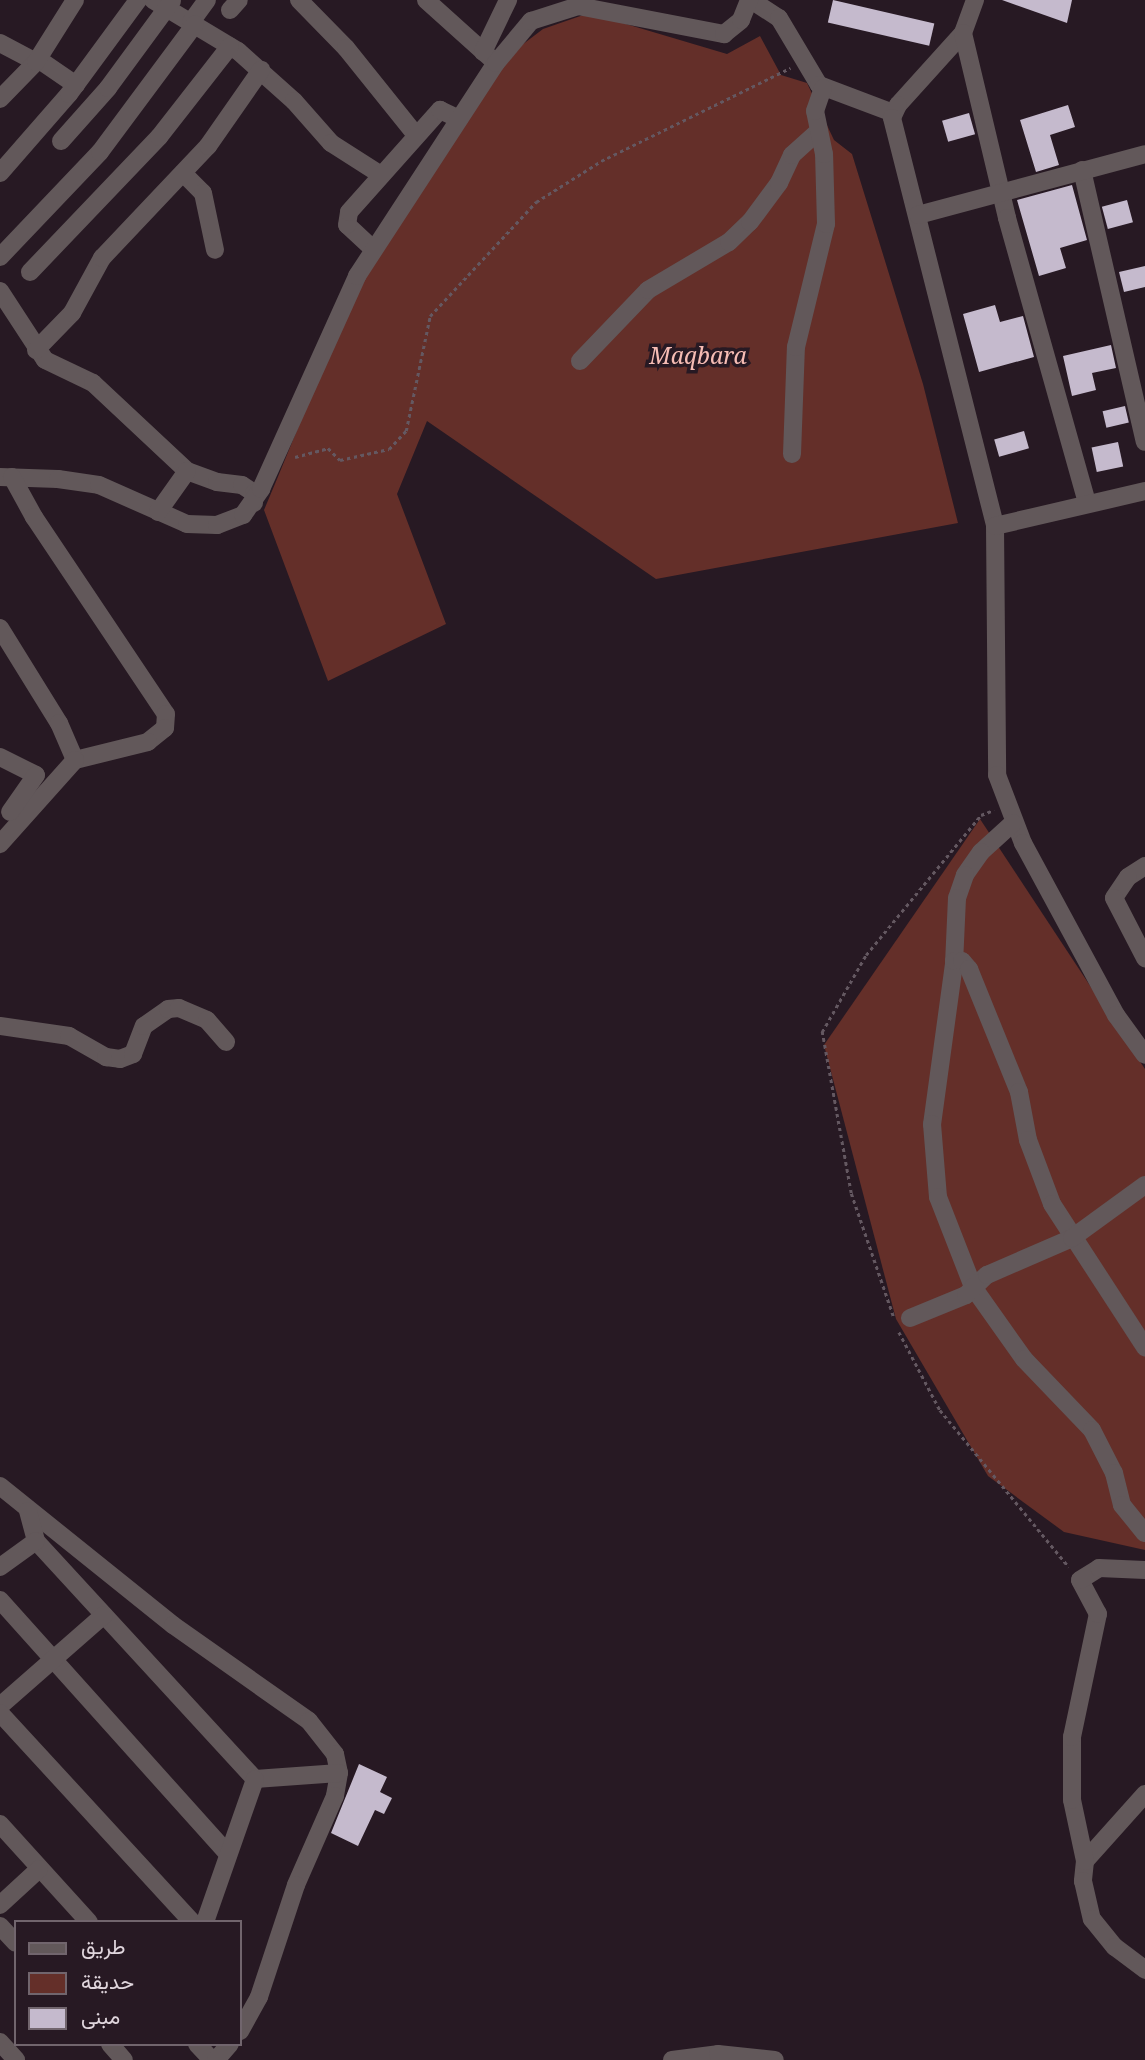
<!DOCTYPE html>
<html>
<head>
<meta charset="utf-8">
<style>
  body { margin:0 }
  #map { position:relative; width:1145px; height:2060px; overflow:hidden; background:#271923; font-family:"Noto Serif",Vazirmatn,serif }
  div>[style] { position:absolute }
  [style*='--x'] { left:calc(var(--x)*1px); top:calc(var(--y)*1px); width:calc(var(--w)*1px); rotate:calc(var(--a)*1deg) }
  .green>* { inset:0; background:#642f29 }
  .building>* { inset:0; background:#c5bacd; transform-origin:0 0 }
  .path>* { height:2.5px; margin-top:-1.25px; transform-origin:0; background:repeating-linear-gradient(90deg,#645861 0 3.5px,transparent 0 7px) }
  .minor>* { height:18px; margin:-9px; padding:0 9px; transform-origin:9px; border-radius:9px; background:#62585a }
  span { translate:-50% -50%; white-space:nowrap; text-align:center; line-height:1.15; -webkit-text-stroke:7px #271923; paint-order:stroke }
  .park-label { font-size:23px; color:#f6bcb4; font-style:italic }
  .legend { position:absolute; left:14px; top:1920px; width:228px; height:126px; box-sizing:border-box; background:#271923; border:2px solid #71656d; margin:0; padding:9px 12px; list-style:none; font-size:21px; color:#e0d6dd }
  .legend li { display:flex; align-items:center; gap:14px; height:35px }
  .legend b { width:35px; border:2px solid #71656d }
</style>
</head>
<body>
<div id="map">
  <div class="green">
    <i style="clip-path:polygon(589px 13px,727px 54px,760px 36px,781px 75px,807px 83px,834px 140px,852px 154px,923px 384px,958px 523px,656px 579px,427px 421px,397px 494px,446px 624px,328px 681px,264px 510px,277px 479px,350px 301px,510px 54px,543px 29px)"></i>
    <i style="clip-path:polygon(980px 819px,1145px 1069px,1145px 1550px,1064px 1532px,988px 1476px,896px 1319px,824px 1045px)"></i>
  </div>
  <div class="building">
    <i style="left:833px;top:0;width:104px;height:23px;rotate:13deg"></i>
    <i style="clip-path:polygon(1002px 0,1072px 0,1067px 23px)"></i>
    <i style="clip-path:polygon(1068px 105px,1075px 127px,1050px 135px,1059px 165px,1036px 172px,1020px 120px)"></i>
    <i style="left:969px;top:113px;width:22px;height:28px;rotate:74deg"></i>
    <i style="clip-path:polygon(1072px 185px,1087px 240px,1060px 248px,1066px 268px,1039px 276px,1017px 200px)"></i>
    <i style="left:1127px;top:200px;width:23px;height:26px;rotate:75deg"></i>
    <i style="clip-path:polygon(1145px 266px,1145px 287px,1124px 292px,1119px 272px)"></i>
    <i style="clip-path:polygon(995px 305px,1000px 322px,1023px 316px,1034px 357px,979px 372px,963px 314px)"></i>
    <i style="clip-path:polygon(1111px 345px,1116px 368px,1092px 373px,1096px 390px,1072px 396px,1063px 356px)"></i>
    <i style="left:1125px;top:406px;width:17px;height:23px;rotate:77deg"></i>
    <i style="left:1024px;top:431px;width:18px;height:31px;rotate:74deg"></i>
    <i style="left:1118px;top:442px;width:25px;height:27px;rotate:78deg"></i>
    <i style="clip-path:polygon(359px 1764px,387px 1777px,380px 1792px,392px 1798px,384px 1814px,375px 1810px,358px 1846px,331px 1833px)"></i>
  </div>
  <div class="path">
    <i style="--x:295;--y:457;--w:34;--a:-15"></i>
    <i style="--x:328;--y:448;--w:17;--a:45"></i>
    <i style="--x:340;--y:460;--w:50;--a:-12.7"></i>
    <i style="--x:389;--y:449;--w:25;--a:-47"></i>
    <i style="--x:406;--y:431;--w:117;--a:-78.2"></i>
    <i style="--x:430;--y:316;--w:156;--a:-47.1"></i>
    <i style="--x:536;--y:202;--w:77;--a:-32.2"></i>
    <i style="--x:601;--y:161;--w:211;--a:-26.2"></i>
    <i style="--x:893;--y:1316;--w:130;--a:-108.9"></i>
    <i style="--x:851;--y:1193;--w:164;--a:-100.2"></i>
    <i style="--x:822;--y:1032;--w:89;--a:-60.3"></i>
    <i style="--x:866;--y:955;--w:181;--a:-50.6"></i>
    <i style="--x:981;--y:815;--w:14;--a:-21"></i>
    <i style="--x:899;--y:1332;--w:88;--a:62.3"></i>
    <i style="--x:940;--y:1410;--w:203;--a:50.6"></i>
  </div>
  <div class="minor">
    <i style="--x:153;--y:0;--w:99;--a:31"></i>
    <i style="--x:238;--y:51;--w:75;--a:41.8"></i>
    <i style="--x:294;--y:101;--w:56;--a:48.6"></i>
    <i style="--x:331;--y:143;--w:59;--a:32.6"></i>
    <i style="--x:299;--y:0;--w:67;--a:45.6"></i>
    <i style="--x:346;--y:48;--w:112;--a:51.2"></i>
    <i style="--x:426;--y:0;--w:94;--a:42"></i>
    <i style="--x:751;--y:0;--w:33;--a:33"></i>
    <i style="--x:779;--y:18;--w:78;--a:59.2"></i>
    <i style="--x:819;--y:85;--w:79;--a:20.7"></i>
    <i style="--x:975;--y:0;--w:35;--a:110"></i>
    <i style="--x:963;--y:33;--w:97;--a:132.1"></i>
    <i style="--x:898;--y:105;--w:14;--a:115"></i>
    <i style="--x:892;--y:118;--w:421;--a:75.8"></i>
    <i style="--x:995;--y:526;--w:249;--a:89.5"></i>
    <i style="--x:997;--y:775;--w:73;--a:69.1"></i>
    <i style="--x:1023;--y:843;--w:196;--a:61.6"></i>
    <i style="--x:1116;--y:1015;--w:49;--a:54.1"></i>
    <i style="--x:230;--y:10;--w:13;--a:-48"></i>
    <i style="--x:191;--y:22;--w:27;--a:-54"></i>
    <i style="--x:963;--y:33;--w:190;--a:76.6"></i>
    <i style="--x:1007;--y:218;--w:296;--a:74.3"></i>
    <i style="--x:0;--y:43;--w:41;--a:27.8"></i>
    <i style="--x:483;--y:52;--w:58;--a:-64.3"></i>
    <i style="--x:38;--y:59;--w:46;--a:34.4"></i>
    <i style="--x:0;--y:99;--w:52;--a:-45.8"></i>
    <i style="--x:36;--y:62;--w:73;--a:-57.8"></i>
    <i style="--x:61;--y:141;--w:71;--a:-48.4"></i>
    <i style="--x:108;--y:88;--w:108;--a:-53.7"></i>
    <i style="--x:1082;--y:170;--w:279;--a:77"></i>
    <i style="--x:0;--y:173;--w:105;--a:-48.9"></i>
    <i style="--x:69;--y:94;--w:117;--a:-53.7"></i>
    <i style="--x:183;--y:173;--w:28;--a:45"></i>
    <i style="--x:203;--y:193;--w:58;--a:78.1"></i>
    <i style="--x:918;--y:215;--w:235;--a:-15"></i>
    <i style="--x:373;--y:249;--w:35;--a:-137"></i>
    <i style="--x:347;--y:225;--w:13;--a:-81"></i>
    <i style="--x:349;--y:212;--w:137;--a:-48.3"></i>
    <i style="--x:440;--y:110;--w:21;--a:25"></i>
    <i style="--x:0;--y:257;--w:145;--a:-46.4"></i>
    <i style="--x:100;--y:152;--w:159;--a:-53.4"></i>
    <i style="--x:30;--y:272;--w:187;--a:-46.3"></i>
    <i style="--x:159;--y:137;--w:115;--a:-52"></i>
    <i style="--x:0;--y:291;--w:82;--a:56.9"></i>
    <i style="--x:45;--y:360;--w:53;--a:25.6"></i>
    <i style="--x:93;--y:383;--w:129;--a:43.1"></i>
    <i style="--x:187;--y:471;--w:32;--a:20"></i>
    <i style="--x:217;--y:482;--w:25;--a:7"></i>
    <i style="--x:242;--y:485;--w:14;--a:34"></i>
    <i style="--x:254;--y:493;--w:10;--a:90"></i>
    <i style="--x:36;--y:350;--w:52;--a:-45.8"></i>
    <i style="--x:72;--y:313;--w:63;--a:-61.4"></i>
    <i style="--x:102;--y:258;--w:154;--a:-46.6"></i>
    <i style="--x:208;--y:146;--w:93;--a:-55.1"></i>
    <i style="--x:580;--y:361;--w:98;--a:-46.2"></i>
    <i style="--x:648;--y:290;--w:94;--a:-30.7"></i>
    <i style="--x:729;--y:242;--w:29;--a:-44"></i>
    <i style="--x:750;--y:222;--w:49;--a:-53.4"></i>
    <i style="--x:779;--y:183;--w:31;--a:-65"></i>
    <i style="--x:792;--y:155;--w:36;--a:-42"></i>
    <i style="--x:792;--y:454;--w:107;--a:-87.9"></i>
    <i style="--x:796;--y:347;--w:127;--a:-76.3"></i>
    <i style="--x:826;--y:224;--w:70;--a:-91.6"></i>
    <i style="--x:824;--y:154;--w:44;--a:-101.8"></i>
    <i style="--x:815;--y:111;--w:24;--a:-71"></i>
    <i style="--x:0;--y:477;--w:58;--a:2"></i>
    <i style="--x:58;--y:479;--w:41;--a:8.3"></i>
    <i style="--x:99;--y:485;--w:96;--a:23.9"></i>
    <i style="--x:187;--y:524;--w:30;--a:2"></i>
    <i style="--x:217;--y:525;--w:28;--a:-21"></i>
    <i style="--x:243;--y:515;--w:32;--a:-55"></i>
    <i style="--x:261;--y:489;--w:234;--a:-65.7"></i>
    <i style="--x:357;--y:276;--w:254;--a:-56.9"></i>
    <i style="--x:496;--y:63;--w:55;--a:-50.2"></i>
    <i style="--x:531;--y:21;--w:49;--a:-17.7"></i>
    <i style="--x:578;--y:6;--w:149;--a:10.9"></i>
    <i style="--x:724;--y:34;--w:22;--a:-39"></i>
    <i style="--x:741;--y:20;--w:22;--a:-68"></i>
    <i style="--x:12;--y:477;--w:46;--a:61.2"></i>
    <i style="--x:34;--y:517;--w:237;--a:56.2"></i>
    <i style="--x:166;--y:714;--w:14;--a:94"></i>
    <i style="--x:165;--y:728;--w:22;--a:141"></i>
    <i style="--x:148;--y:742;--w:75;--a:166.1"></i>
    <i style="--x:158;--y:512;--w:50;--a:-54.7"></i>
    <i style="--x:995;--y:526;--w:154;--a:-13.1"></i>
    <i style="--x:0;--y:628;--w:112;--a:58.2"></i>
    <i style="--x:59;--y:723;--w:40;--a:66.6"></i>
    <i style="--x:75;--y:760;--w:113;--a:131.8"></i>
    <i style="--x:0;--y:757;--w:40;--a:26.6"></i>
    <i style="--x:36;--y:775;--w:45;--a:125.1"></i>
    <i style="--x:1013;--y:823;--w:43;--a:137.8"></i>
    <i style="--x:981;--y:852;--w:28;--a:125"></i>
    <i style="--x:965;--y:875;--w:24;--a:109"></i>
    <i style="--x:957;--y:898;--w:66;--a:92.6"></i>
    <i style="--x:954;--y:964;--w:162;--a:97.8"></i>
    <i style="--x:932;--y:1124;--w:73;--a:85.3"></i>
    <i style="--x:938;--y:1197;--w:97;--a:68.7"></i>
    <i style="--x:973;--y:1287;--w:88;--a:54.7"></i>
    <i style="--x:1024;--y:1359;--w:98;--a:46.2"></i>
    <i style="--x:1092;--y:1430;--w:48;--a:62.9"></i>
    <i style="--x:1114;--y:1473;--w:33;--a:76"></i>
    <i style="--x:1122;--y:1505;--w:36;--a:51"></i>
    <i style="--x:1145;--y:866;--w:20;--a:147"></i>
    <i style="--x:1128;--y:877;--w:25;--a:124"></i>
    <i style="--x:1114;--y:898;--w:68;--a:62.7"></i>
    <i style="--x:954;--y:961;--w:8;--a:0"></i>
    <i style="--x:962;--y:961;--w:11;--a:49"></i>
    <i style="--x:969;--y:969;--w:133;--a:67.9"></i>
    <i style="--x:1019;--y:1092;--w:49;--a:79.4"></i>
    <i style="--x:1028;--y:1140;--w:68;--a:69.4"></i>
    <i style="--x:1052;--y:1204;--w:171;--a:57"></i>
    <i style="--x:0;--y:1026;--w:70;--a:8.2"></i>
    <i style="--x:69;--y:1036;--w:43;--a:29.6"></i>
    <i style="--x:106;--y:1057;--w:14;--a:8"></i>
    <i style="--x:120;--y:1059;--w:14;--a:-21"></i>
    <i style="--x:133;--y:1054;--w:30;--a:-69"></i>
    <i style="--x:144;--y:1026;--w:29;--a:-35"></i>
    <i style="--x:168;--y:1009;--w:11;--a:-5"></i>
    <i style="--x:179;--y:1008;--w:30;--a:23"></i>
    <i style="--x:207;--y:1020;--w:29;--a:49"></i>
    <i style="--x:910;--y:1318;--w:61;--a:-22.3"></i>
    <i style="--x:966;--y:1295;--w:29;--a:-44"></i>
    <i style="--x:987;--y:1275;--w:93;--a:-23.5"></i>
    <i style="--x:1072;--y:1238;--w:90;--a:-36"></i>
    <i style="--x:0;--y:1486;--w:222;--a:38.8"></i>
    <i style="--x:173;--y:1625;--w:166;--a:35.2"></i>
    <i style="--x:309;--y:1721;--w:42;--a:51.8"></i>
    <i style="--x:335;--y:1754;--w:19;--a:78"></i>
    <i style="--x:339;--y:1773;--w:23;--a:100"></i>
    <i style="--x:335;--y:1796;--w:97;--a:113.7"></i>
    <i style="--x:296;--y:1885;--w:118;--a:108.3"></i>
    <i style="--x:259;--y:1997;--w:39;--a:119"></i>
    <i style="--x:28;--y:1511;--w:31;--a:75"></i>
    <i style="--x:36;--y:1541;--w:323;--a:47.4"></i>
    <i style="--x:0;--y:1567;--w:44;--a:-35.8"></i>
    <i style="--x:0;--y:1600;--w:338;--a:48.1"></i>
    <i style="--x:0;--y:1706;--w:138;--a:-41.2"></i>
    <i style="--x:0;--y:1713;--w:284;--a:47.4"></i>
    <i style="--x:255;--y:1779;--w:84;--a:-4.1"></i>
    <i style="--x:1145;--y:1794;--w:90;--a:131.8"></i>
    <i style="--x:1085;--y:1861;--w:20;--a:96"></i>
    <i style="--x:1083;--y:1881;--w:39;--a:77"></i>
    <i style="--x:1092;--y:1919;--w:36;--a:51"></i>
    <i style="--x:1115;--y:1947;--w:38;--a:37"></i>
    <i style="--x:0;--y:1824;--w:132;--a:47.8"></i>
    <i style="--x:1085;--y:1861;--w:62;--a:-102"></i>
    <i style="--x:1072;--y:1800;--w:63;--a:-90"></i>
    <i style="--x:1072;--y:1737;--w:126;--a:-78.1"></i>
    <i style="--x:1098;--y:1614;--w:38;--a:-118"></i>
    <i style="--x:1080;--y:1580;--w:22;--a:-32"></i>
    <i style="--x:1099;--y:1568;--w:46;--a:2.5"></i>
    <i style="--x:0;--y:1905;--w:53;--a:-42.7"></i>
    <i style="--x:205;--y:1922;--w:151;--a:-70.7"></i>
    <i style="--x:0;--y:1926;--w:23;--a:47"></i>
    <i style="--x:0;--y:2042;--w:24;--a:48"></i>
    <i style="--x:110;--y:2044;--w:21;--a:49"></i>
    <i style="--x:197;--y:2044;--w:22;--a:47"></i>
    <i style="--x:216;--y:2060;--w:21;--a:-49"></i>
    <i style="--x:672;--y:2060;--w:46;--a:-7.4"></i>
    <i style="--x:718;--y:2054;--w:57;--a:6"></i>
  </div>
  <div class="park-label">
    <span style="left:698px;top:355px">Maqbara</span>
  </div>
  <ul class="legend">
  <li><b style="height:9px;background:#62585a"></b>طريق</li>
  <li><b style="height:19px;background:#642f29"></b>حديقة</li>
  <li><b style="height:19px;background:#c5bacd"></b>مبنى</li>
  </ul>
</div>
</body>
</html>
